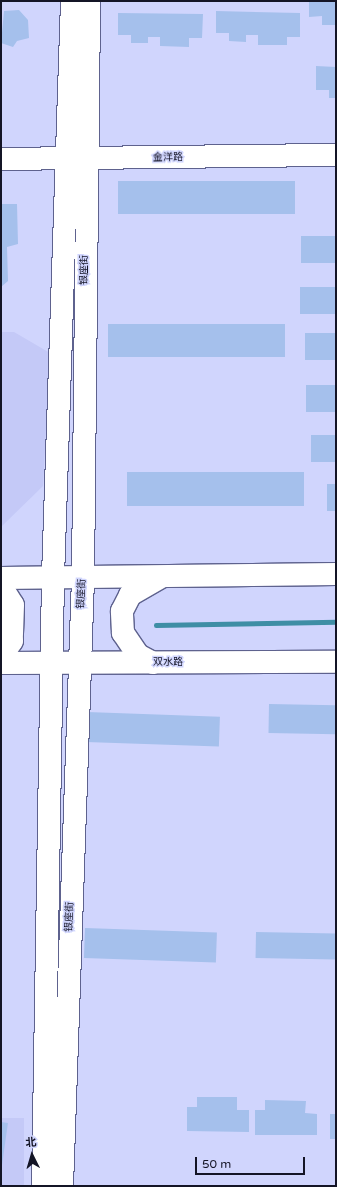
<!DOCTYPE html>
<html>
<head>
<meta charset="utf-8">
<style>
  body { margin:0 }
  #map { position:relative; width:337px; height:1187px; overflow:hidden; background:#d0d5fd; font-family:"Varela Round","Noto Sans SC",sans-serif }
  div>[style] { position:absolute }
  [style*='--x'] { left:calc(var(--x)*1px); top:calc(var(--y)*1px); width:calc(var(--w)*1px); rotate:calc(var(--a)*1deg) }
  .built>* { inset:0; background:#c4c9f7; transform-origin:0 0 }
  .stream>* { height:4.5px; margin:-2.25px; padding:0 2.25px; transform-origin:2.25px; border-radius:2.25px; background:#3e8ea5 }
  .building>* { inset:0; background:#a5c0ec; transform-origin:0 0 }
  .roads { filter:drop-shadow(1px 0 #5e628e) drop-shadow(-1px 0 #5e628e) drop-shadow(0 1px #5e628e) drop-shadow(0 -1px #5e628e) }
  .secondary>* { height:22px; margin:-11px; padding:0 11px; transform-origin:11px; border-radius:11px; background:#fff }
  span { translate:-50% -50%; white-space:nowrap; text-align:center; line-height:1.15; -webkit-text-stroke:3px #d0d5fd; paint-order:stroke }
  .street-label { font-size:10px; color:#141526 }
  .frame { position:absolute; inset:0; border:2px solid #141526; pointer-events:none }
  .north { position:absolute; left:12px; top:1135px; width:40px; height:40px; -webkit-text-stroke:3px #d0d5fd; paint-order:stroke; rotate:355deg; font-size:11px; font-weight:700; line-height:16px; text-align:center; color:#141526 }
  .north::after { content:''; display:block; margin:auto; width:14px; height:18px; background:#141526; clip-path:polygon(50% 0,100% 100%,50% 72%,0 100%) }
  .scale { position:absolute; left:195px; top:1157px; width:110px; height:18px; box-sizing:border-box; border:2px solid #141526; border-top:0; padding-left:5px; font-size:12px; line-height:14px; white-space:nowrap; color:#141526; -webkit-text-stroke:3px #d0d5fd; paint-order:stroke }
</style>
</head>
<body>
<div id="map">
  <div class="built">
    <i style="clip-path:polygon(1px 332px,14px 332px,50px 353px,43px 486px,1px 527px)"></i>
    <i style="left:1px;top:1118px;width:23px;height:68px"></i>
  </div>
  <div class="stream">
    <i style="--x:156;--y:625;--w:180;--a:-1"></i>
  </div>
  <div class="building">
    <i style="clip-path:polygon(309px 1px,336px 1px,336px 25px,322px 25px,322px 16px,309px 17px)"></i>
    <i style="clip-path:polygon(19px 10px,28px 20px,29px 38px,17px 41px,13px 47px,1px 43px,4px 11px)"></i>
    <i style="clip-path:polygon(216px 11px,300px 13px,300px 37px,287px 37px,287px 45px,258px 45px,258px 35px,246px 35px,246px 42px,229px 41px,229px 33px,216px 33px)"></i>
    <i style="clip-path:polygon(118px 13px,203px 14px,202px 38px,189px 38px,189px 47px,160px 46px,160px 37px,148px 37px,148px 43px,131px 43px,131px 35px,118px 35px)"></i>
    <i style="clip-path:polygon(316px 66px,336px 67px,336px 98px,329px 98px,329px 90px,316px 90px)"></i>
    <i style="left:295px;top:181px;width:33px;height:177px;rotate:90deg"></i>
    <i style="clip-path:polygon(1px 204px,17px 204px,18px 244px,7px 247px,8px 281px,1px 287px)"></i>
    <i style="left:301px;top:236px;width:35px;height:27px"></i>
    <i style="left:300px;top:287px;width:36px;height:27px"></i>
    <i style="left:285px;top:324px;width:33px;height:177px;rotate:90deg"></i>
    <i style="left:305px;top:333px;width:31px;height:27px"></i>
    <i style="left:306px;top:385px;width:30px;height:27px"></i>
    <i style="left:311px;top:435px;width:25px;height:27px"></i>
    <i style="left:304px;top:472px;width:34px;height:177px;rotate:90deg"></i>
    <i style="left:327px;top:484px;width:9px;height:27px"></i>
    <i style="left:269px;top:704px;width:67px;height:29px;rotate:1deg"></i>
    <i style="left:87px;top:712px;width:133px;height:30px;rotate:2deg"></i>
    <i style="left:85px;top:928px;width:132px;height:30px;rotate:2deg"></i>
    <i style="left:256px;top:932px;width:80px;height:26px;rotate:1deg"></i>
    <i style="clip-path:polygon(197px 1097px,237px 1097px,237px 1110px,249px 1110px,249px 1132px,187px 1131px,187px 1107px,197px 1107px)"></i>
    <i style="clip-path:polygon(265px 1100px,306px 1101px,305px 1113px,317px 1114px,317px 1135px,255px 1135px,255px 1110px,265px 1110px)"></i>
    <i style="left:336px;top:1114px;width:25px;height:6px;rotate:90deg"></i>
    <i style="left:1px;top:1122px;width:7px;height:64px;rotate:8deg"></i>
  </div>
  <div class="roads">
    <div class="secondary">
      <i style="--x:1;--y:159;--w:335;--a:-0.7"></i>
      <i style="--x:1;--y:578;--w:335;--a:-0.7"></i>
      <i style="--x:1;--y:586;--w:22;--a:58"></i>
      <i style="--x:13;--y:605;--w:36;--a:92"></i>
      <i style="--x:12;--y:641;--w:19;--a:125"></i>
      <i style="--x:1;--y:663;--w:335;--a:-0.2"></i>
      <i style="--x:153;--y:663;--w:17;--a:-152"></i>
      <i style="--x:138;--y:655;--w:27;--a:-124"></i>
      <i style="--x:123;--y:633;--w:22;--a:-93"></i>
      <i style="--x:122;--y:611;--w:18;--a:-63"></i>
      <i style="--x:130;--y:595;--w:36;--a:-30"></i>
      <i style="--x:43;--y:1186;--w:609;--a:-89.06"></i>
      <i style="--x:53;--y:577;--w:576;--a:-88.11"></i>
      <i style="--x:62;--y:1186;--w:608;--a:-88.02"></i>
      <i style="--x:83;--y:578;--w:577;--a:-89.4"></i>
    </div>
  </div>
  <div class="street-label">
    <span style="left:168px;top:158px;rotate:-1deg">金洋路</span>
    <span style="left:85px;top:270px;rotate:-90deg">银座街</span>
    <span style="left:82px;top:594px;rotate:-87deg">银座街</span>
    <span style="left:168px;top:663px">双水路</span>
    <span style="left:70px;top:917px;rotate:-88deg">银座街</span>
  </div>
  <div class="frame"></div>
  <div class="north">北</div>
  <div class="scale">50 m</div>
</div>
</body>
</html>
